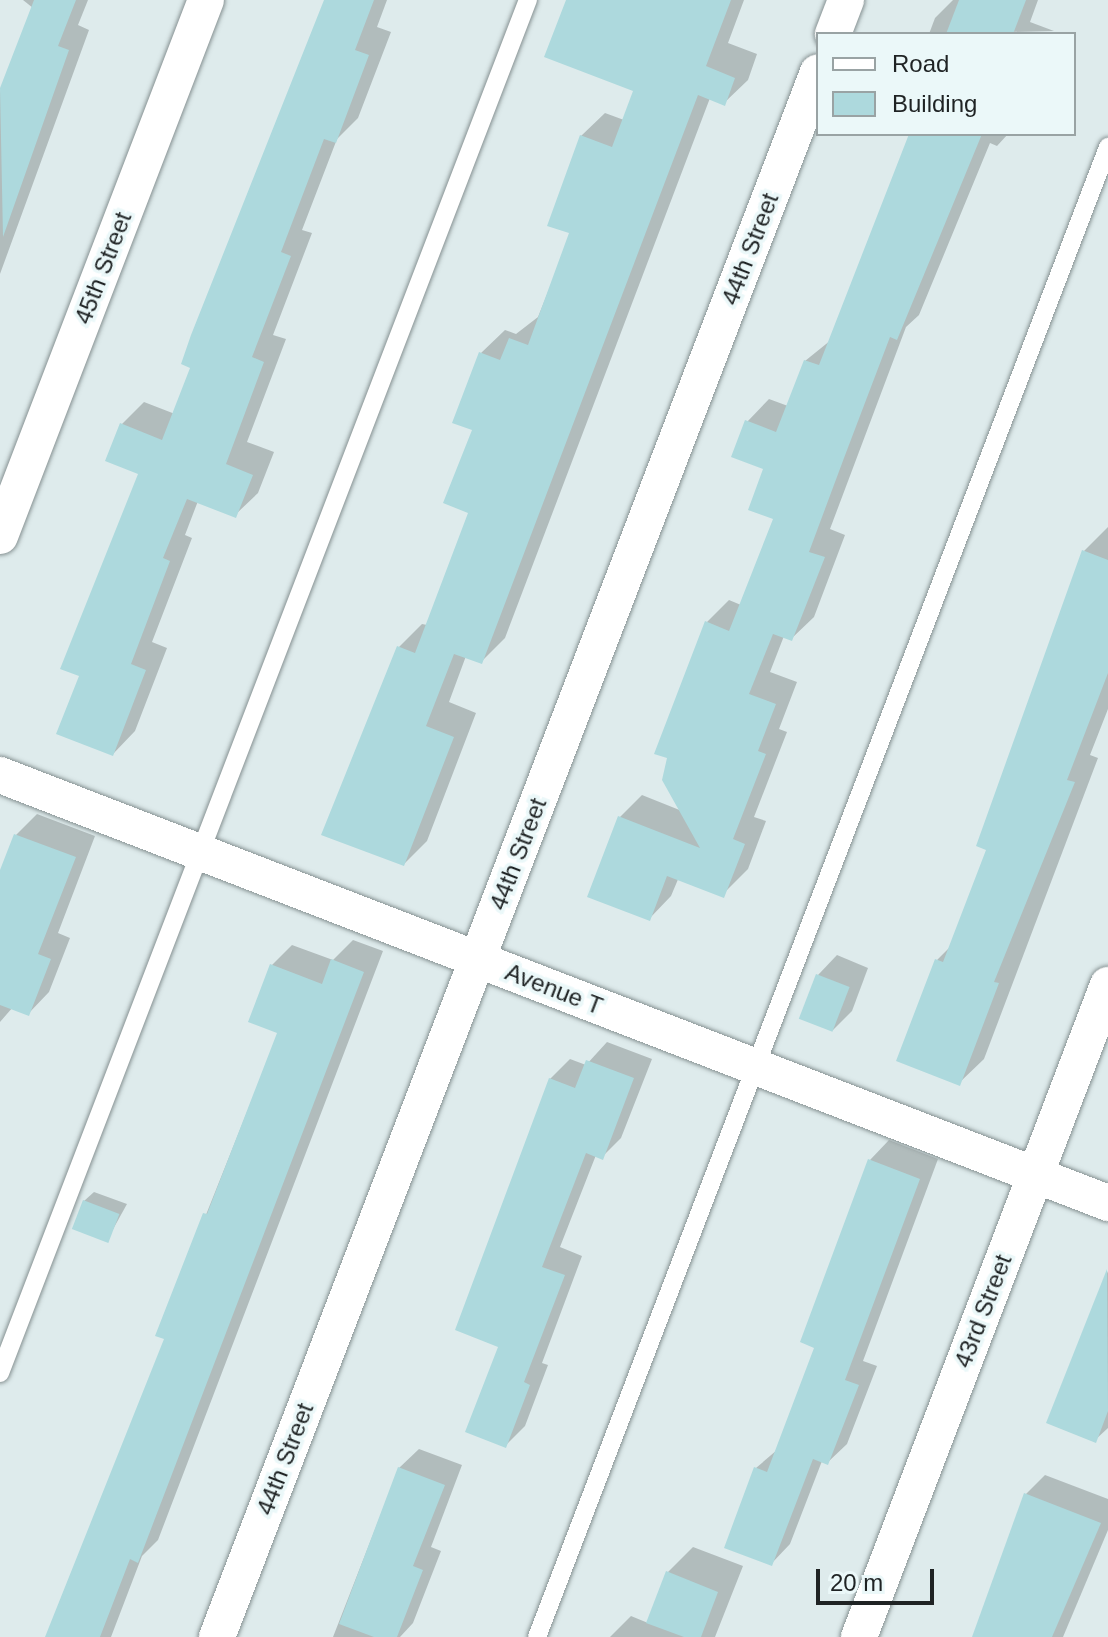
<!DOCTYPE html>
<html>
<head>
<meta charset="utf-8">
<style>
	body { margin:0 }
	#map { position:relative; width:1108px; height:1637px; overflow:hidden; background:#deebec; font-family:Helvetica,sans-serif }
	div>[style] { position:absolute }
	[style*='--x'] { left:calc(var(--x)*1px); top:calc(var(--y)*1px); width:calc(var(--w)*1px); rotate:calc(var(--a)*1deg) }
	.shadow>* { inset:0; background:#0003 }
	.building>* { inset:0; background:#add9dd; transform-origin:0 0 }
	.roads { filter:drop-shadow(0 0 2px #869192) drop-shadow(0 0 2px #869192) }
	.lane>* { height:18px; margin:-9px; padding:0 9px; transform-origin:9px; border-radius:9px; background:#fff }
	.street>* { height:36px; margin:-18px; padding:0 18px; transform-origin:18px; border-radius:18px; background:#fff }
	span { translate:-50% -50%; white-space:nowrap; text-align:center; line-height:1.15; -webkit-text-stroke:7px #ebf8f9; paint-order:stroke }
	.street-label { font-size:24px; color:#1f2324 }
	.legend { position:absolute; left:816px; top:32px; width:260px; height:104px; box-sizing:border-box; background:#ebf8f9; border:2px solid #99a3a4; margin:0; padding:10px 14px; list-style:none; font-size:24px; color:#1f2324 }
	.legend li { display:flex; align-items:center; gap:16px; height:40px }
	.legend b { width:40px; border:2px solid #99a3a4 }
	.scale { position:absolute; left:816px; top:1569px; width:118px; height:36px; box-sizing:border-box; border:4px solid #1f2324; border-top:0; padding-left:10px; font-size:24px; line-height:28px; white-space:nowrap; color:#1f2324; -webkit-text-stroke:6px #ebf8f9; paint-order:stroke }
</style>
</head>
<body>
<div id="map">
	<div class="shadow">
		<i style="clip-path:polygon(23px 0,88px 0,78px 25px,89px 30px,0 274px,0 93px,33px 8px)"></i>
		<i style="clip-path:polygon(325px 0,387px 0,377px 27px,391px 32px,358px 118px,337px 139px,302px 230px,312px 233px,273px 335px,286px 339px,247px 442px,274px 452px,258px 493px,235px 515px,198px 501px,185px 535px,192px 538px,152px 642px,167px 648px,135px 731px,113px 754px,81px 675px,140px 473px,122px 424px,144px 402px,175px 414px,193px 367px,183px 363px)"></i>
		<i style="clip-path:polygon(577px 0,744px 0,728px 43px,757px 54px,748px 80px,724px 103px,710px 98px,505px 638px,481px 662px,466px 656px,449px 702px,476px 713px,427px 841px,404px 864px,399px 647px,422px 624px,427px 625px,471px 512px,481px 353px,505px 330px,516px 334px,538px 317px,572px 232px,581px 136px,605px 113px,624px 120px,636px 90px)"></i>
		<i style="clip-path:polygon(953px 0,1038px 0,1030px 22px,1054px 31px,929px 34px,935px 18px)"></i>
		<i style="clip-path:polygon(910px 134px,1008px 134px,997px 146px,990px 143px,919px 315px,906px 327px,830px 529px,845px 535px,814px 617px,791px 639px,784px 636px,770px 672px,797px 682px,779px 729px,787px 732px,754px 817px,766px 821px,748px 869px,725px 892px,679px 877px,671px 896px,649px 919px,619px 818px,642px 795px,682px 811px,706px 623px,729px 600px,741px 605px,776px 518px,766px 468px,747px 422px,769px 399px,788px 406px,805px 361px,831px 340px)"></i>
		<i style="clip-path:polygon(1108px 527px,1108px 709px,1090px 755px,1098px 758px,984px 1059px,959px 1083px,937px 960px,952px 945px,989px 849px,1084px 551px)"></i>
		<i style="clip-path:polygon(37px 814px,95px 836px,58px 933px,70px 938px,49px 992px,28px 1014px,13px 1007px,0 1022px,0 876px,16px 835px)"></i>
		<i style="clip-path:polygon(353px 940px,383px 951px,158px 1540px,142px 1556px,111px 1637px,49px 1637px,167px 1338px,158px 1335px,279px 1032px,272px 965px,292px 945px,333px 960px)"></i>
		<i style="clip-path:polygon(837px 955px,868px 968px,852px 1011px,833px 1030px,818px 975px)"></i>
		<i style="clip-path:polygon(607px 1042px,652px 1059px,621px 1138px,602px 1157px,596px 1155px,560px 1247px,582px 1256px,542px 1363px,548px 1365px,525px 1426px,505px 1446px,500px 1345px,550px 1079px,570px 1059px,586px 1065px)"></i>
		<i style="clip-path:polygon(889px 1140px,938px 1159px,863px 1361px,877px 1366px,847px 1444px,827px 1463px,822px 1461px,790px 1544px,771px 1564px,756px 1468px,777px 1450px,817px 1346px,870px 1160px)"></i>
		<i style="clip-path:polygon(94px 1192px,127px 1204px,107px 1240px,84px 1201px)"></i>
		<i style="clip-path:polygon(1108px 1271px,1108px 1428px,1095px 1440px,1049px 1422px)"></i>
		<i style="clip-path:polygon(419px 1449px,462px 1465px,431px 1547px,441px 1551px,413px 1623px,400px 1637px,333px 1637px,399px 1468px)"></i>
		<i style="clip-path:polygon(1045px 1475px,1108px 1499px,1108px 1530px,1063px 1637px,973px 1637px,1026px 1494px)"></i>
		<i style="clip-path:polygon(693px 1547px,743px 1566px,715px 1637px,610px 1637px,631px 1616px,648px 1623px,667px 1573px)"></i>
	</div>
	<div class="building">
		<i style="clip-path:polygon(34px 0,76px 0,58px 46px,69px 50px,3px 237px,0 88px)"></i>
		<i style="clip-path:polygon(324px 0,374px 0,355px 50px,369px 55px,336px 143px,324px 139px,281px 252px,291px 256px,252px 357px,264px 362px,226px 464px,253px 475px,236px 518px,187px 499px,163px 558px,170px 561px,131px 664px,146px 670px,113px 756px,56px 734px,79px 676px,60px 669px,138px 474px,105px 461px,120px 423px,162px 440px,190px 368px,181px 364px,191px 335px)"></i>
		<i style="clip-path:polygon(566px 0,731px 0,706px 66px,735px 78px,725px 106px,698px 95px,482px 664px,454px 654px,426px 726px,454px 737px,404px 866px,321px 835px,397px 646px,415px 653px,468px 513px,443px 503px,472px 430px,452px 423px,479px 352px,500px 360px,509px 338px,528px 345px,569px 233px,547px 226px,580px 135px,612px 147px,633px 91px,544px 57px)"></i>
		<i style="clip-path:polygon(959px 0,1026px 0,1013px 34px,946px 34px)"></i>
		<i style="clip-path:polygon(909px 134px,982px 134px,897px 340px,890px 337px,844px 458px,809px 552px,825px 557px,792px 641px,773px 634px,749px 694px,776px 704px,758px 751px,766px 754px,733px 839px,745px 844px,724px 898px,667px 876px,650px 921px,587px 897px,618px 816px,700px 848px,662px 780px,667px 758px,654px 754px,705px 621px,729px 631px,773px 519px,748px 510px,763px 469px,731px 457px,745px 420px,776px 432px,804px 360px,819px 365px)"></i>
		<i style="clip-path:polygon(1082px 550px,1108px 560px,1108px 673px,1067px 780px,1075px 782px,994px 982px,999px 983px,960px 1086px,896px 1061px,935px 959px,943px 962px,986px 850px,976px 846px)"></i>
		<i style="clip-path:polygon(14px 834px,76px 857px,38px 954px,51px 959px,29px 1016px,0 1005px,0 870px)"></i>
		<i style="clip-path:polygon(331px 959px,364px 972px,138px 1563px,130px 1559px,100px 1637px,45px 1637px,164px 1339px,155px 1336px,203px 1213px,207px 1214px,277px 1033px,248px 1022px,270px 964px,322px 984px)"></i>
		<i style="left:816px;top:974px;width:36px;height:48px;rotate:21deg"></i>
		<i style="clip-path:polygon(586px 1060px,634px 1078px,603px 1160px,586px 1153px,542px 1267px,565px 1275px,524px 1382px,530px 1385px,506px 1448px,465px 1432px,498px 1347px,455px 1330px,549px 1078px,575px 1088px)"></i>
		<i style="clip-path:polygon(868px 1159px,920px 1179px,845px 1380px,859px 1385px,828px 1465px,813px 1459px,772px 1566px,724px 1548px,754px 1467px,767px 1472px,814px 1348px,800px 1342px)"></i>
		<i style="left:83px;top:1200px;width:39px;height:31px;rotate:21deg"></i>
		<i style="clip-path:polygon(1107px 1269px,1108px 1411px,1096px 1443px,1046px 1423px)"></i>
		<i style="clip-path:polygon(398px 1467px,445px 1485px,413px 1566px,423px 1570px,397px 1637px,374px 1637px,339px 1624px)"></i>
		<i style="clip-path:polygon(1024px 1493px,1101px 1523px,1052px 1637px,972px 1637px)"></i>
		<i style="clip-path:polygon(666px 1571px,718px 1592px,701px 1637px,684px 1637px,646px 1623px)"></i>
	</div>
	<div class="roads">
		<div class="lane">
			<i style="--x:0;--y:1373;--w:1471;--a:-68.97"></i>
			<i style="--x:537;--y:1637;--w:1596;--a:-69.03"></i>
		</div>
		<div class="street">
			<i style="--x:833;--y:34;--w:36;--a:-69"></i>
			<i style="--x:0;--y:536;--w:574;--a:-68.98"></i>
			<i style="--x:0;--y:775;--w:1188;--a:21.12"></i>
			<i style="--x:217;--y:1637;--w:1676;--a:-68.99"></i>
			<i style="--x:859;--y:1637;--w:698;--a:-69.1"></i>
		</div>
	</div>
	<div class="street-label">
		<span style="left:750px;top:249px;rotate:-69deg">44th Street</span>
		<span style="left:103px;top:268px;rotate:-69deg">45th Street</span>
		<span style="left:518px;top:854px;rotate:-69deg">44th Street</span>
		<span style="left:554px;top:989px;rotate:21deg">Avenue T</span>
		<span style="left:983px;top:1311px;rotate:-69deg">43rd Street</span>
		<span style="left:285px;top:1459px;rotate:-69deg">44th Street</span>
	</div>
	<ul class="legend">
	<li><b style="height:10px;background:#fff"></b>Road</li>
	<li><b style="height:22px;background:#add9dd"></b>Building</li>
	</ul>
	<div class="scale">20 m</div>
</div>
</body>
</html>
